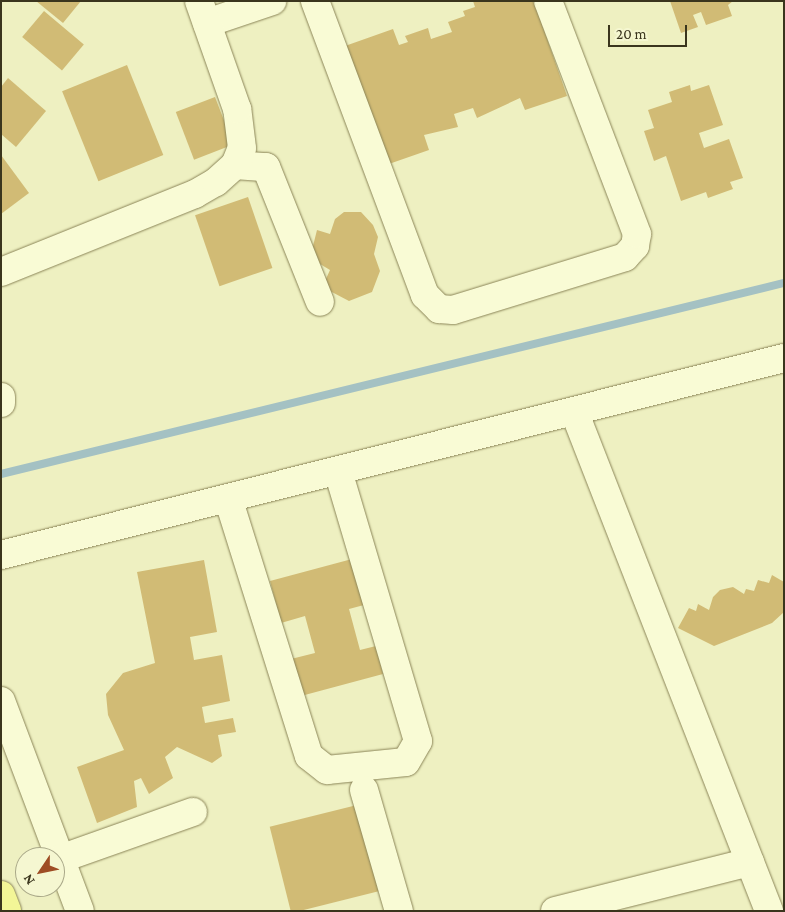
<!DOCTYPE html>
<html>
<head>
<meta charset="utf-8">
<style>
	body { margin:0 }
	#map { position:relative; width:785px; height:912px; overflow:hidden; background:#eef0c1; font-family:"Crimson Pro",serif }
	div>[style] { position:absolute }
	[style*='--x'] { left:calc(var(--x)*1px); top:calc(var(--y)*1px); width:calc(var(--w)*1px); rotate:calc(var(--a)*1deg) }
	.stream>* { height:8px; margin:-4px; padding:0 4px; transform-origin:4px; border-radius:4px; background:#a4c1c3 }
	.building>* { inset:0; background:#d1bb75; transform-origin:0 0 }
	.roads { filter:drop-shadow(0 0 1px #8b8558) drop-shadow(0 0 1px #8b8558) }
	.minor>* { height:28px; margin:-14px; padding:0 14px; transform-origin:14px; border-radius:14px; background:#f9fbd5 }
	.major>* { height:28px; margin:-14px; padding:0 14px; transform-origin:14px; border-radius:14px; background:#f3f697 }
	span { translate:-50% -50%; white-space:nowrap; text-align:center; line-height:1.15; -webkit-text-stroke:4.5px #f5f7d1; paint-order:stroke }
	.frame { position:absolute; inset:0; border:2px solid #3a351d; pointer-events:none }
	.north { position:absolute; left:15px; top:847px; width:50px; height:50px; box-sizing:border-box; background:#f5f7d1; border:1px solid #aaa989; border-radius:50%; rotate:236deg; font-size:14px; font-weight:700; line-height:20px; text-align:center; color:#3a351d }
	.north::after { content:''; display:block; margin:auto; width:18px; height:22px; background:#9e4d24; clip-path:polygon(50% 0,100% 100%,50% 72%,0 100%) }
	.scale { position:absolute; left:608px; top:25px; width:79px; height:22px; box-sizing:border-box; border:2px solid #3a351d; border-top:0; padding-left:6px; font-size:15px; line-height:18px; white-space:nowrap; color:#3a351d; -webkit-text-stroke:4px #f5f7d1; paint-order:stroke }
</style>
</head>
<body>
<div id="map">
	<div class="stream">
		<i style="--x:1;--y:474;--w:806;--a:-13.71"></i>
	</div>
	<div class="building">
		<i style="clip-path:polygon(36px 1px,81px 1px,63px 23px)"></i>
		<i style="clip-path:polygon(473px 1px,534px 1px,567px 96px,525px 110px,520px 98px,477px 118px,473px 108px,454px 114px,458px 127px,424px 135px,429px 150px,386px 165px,345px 46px,393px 29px,399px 45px,408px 42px,405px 36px,428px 28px,431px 39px,452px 32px,448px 22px,465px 16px,463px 11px,475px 7px)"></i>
		<i style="clip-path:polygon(670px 1px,733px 1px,728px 5px,732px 16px,706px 25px,701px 12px,693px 15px,698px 27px,681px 33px)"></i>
		<i style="left:44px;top:11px;width:52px;height:34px;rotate:40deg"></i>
		<i style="left:127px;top:65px;width:97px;height:70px;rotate:68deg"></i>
		<i style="clip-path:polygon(8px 78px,46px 111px,16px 147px,1px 134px,1px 87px)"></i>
		<i style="clip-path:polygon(690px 85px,691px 91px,709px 85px,723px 125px,699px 133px,704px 148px,729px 139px,743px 178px,730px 182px,733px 189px,708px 198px,706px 192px,681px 201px,666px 156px,654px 161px,644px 131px,654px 128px,648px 110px,672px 102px,669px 92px)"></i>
		<i style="left:215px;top:97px;width:51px;height:42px;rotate:69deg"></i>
		<i style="clip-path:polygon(1px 155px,29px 193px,1px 214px)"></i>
		<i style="left:248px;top:197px;width:75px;height:56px;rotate:71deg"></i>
		<i style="clip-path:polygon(344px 212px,361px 212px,373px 225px,378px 237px,374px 254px,380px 271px,372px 292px,349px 301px,328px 290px,325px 281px,330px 270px,310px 258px,317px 230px,330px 234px,335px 219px)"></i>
		<i style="clip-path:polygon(352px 559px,364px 605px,349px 609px,360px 650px,376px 646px,383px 674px,301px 696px,291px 659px,315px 653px,305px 616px,281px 623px,270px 581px)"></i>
		<i style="clip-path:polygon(204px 560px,217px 632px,190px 637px,194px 660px,222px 655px,230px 701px,202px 707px,205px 723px,233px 718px,236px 732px,218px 735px,222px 756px,212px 763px,177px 747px,165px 757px,173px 778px,149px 794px,141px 778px,134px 781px,137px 807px,97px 823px,77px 767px,124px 750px,108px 715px,106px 694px,123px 673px,155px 663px,137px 572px)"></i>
		<i style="clip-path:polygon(772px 575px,784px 582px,784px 612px,772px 623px,714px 646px,678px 628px,689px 608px,696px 611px,698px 604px,709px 610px,713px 597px,720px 590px,733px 587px,744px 594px,746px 589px,754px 591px,758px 580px,769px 583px)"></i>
		<i style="left:357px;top:805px;width:89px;height:90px;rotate:76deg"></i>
	</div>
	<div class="roads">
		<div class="minor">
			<i style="--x:315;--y:1;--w:314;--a:69.5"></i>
			<i style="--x:425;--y:295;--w:20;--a:45"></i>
			<i style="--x:439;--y:309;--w:14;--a:4"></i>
			<i style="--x:453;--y:310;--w:180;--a:-17.1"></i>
			<i style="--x:625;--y:257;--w:15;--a:-48"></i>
			<i style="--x:635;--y:246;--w:12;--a:-81"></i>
			<i style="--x:637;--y:234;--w:249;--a:-110.9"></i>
			<i style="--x:207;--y:23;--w:69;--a:-18.7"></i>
			<i style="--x:235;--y:165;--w:31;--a:4"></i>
			<i style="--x:266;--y:167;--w:145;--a:68.2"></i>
			<i style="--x:1;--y:272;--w:209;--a:-21.9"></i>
			<i style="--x:195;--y:194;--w:24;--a:-30"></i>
			<i style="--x:216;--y:182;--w:25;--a:-42"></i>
			<i style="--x:235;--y:165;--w:18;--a:-68"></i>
			<i style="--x:242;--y:148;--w:39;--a:-97"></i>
			<i style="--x:237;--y:109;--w:114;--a:-109.4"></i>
			<i style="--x:1;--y:397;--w:6;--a:90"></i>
			<i style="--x:574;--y:411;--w:537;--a:68.69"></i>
			<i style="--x:228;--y:498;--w:270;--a:72.6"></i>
			<i style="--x:309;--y:756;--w:23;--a:38"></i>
			<i style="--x:327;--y:770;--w:79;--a:-5.8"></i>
			<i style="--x:406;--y:762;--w:24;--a:-60"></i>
			<i style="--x:418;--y:741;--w:282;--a:-106.5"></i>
			<i style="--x:1;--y:555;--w:807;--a:-14.12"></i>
			<i style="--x:1;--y:701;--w:224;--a:69.4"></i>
			<i style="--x:364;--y:790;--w:126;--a:73.9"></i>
			<i style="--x:60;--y:859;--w:141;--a:-19.5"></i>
			<i style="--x:555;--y:911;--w:201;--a:-14.1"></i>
		</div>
		<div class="major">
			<i style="--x:1;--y:895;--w:17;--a:69"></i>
		</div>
	</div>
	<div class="frame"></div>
	<div class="north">N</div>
	<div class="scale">20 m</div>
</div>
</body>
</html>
